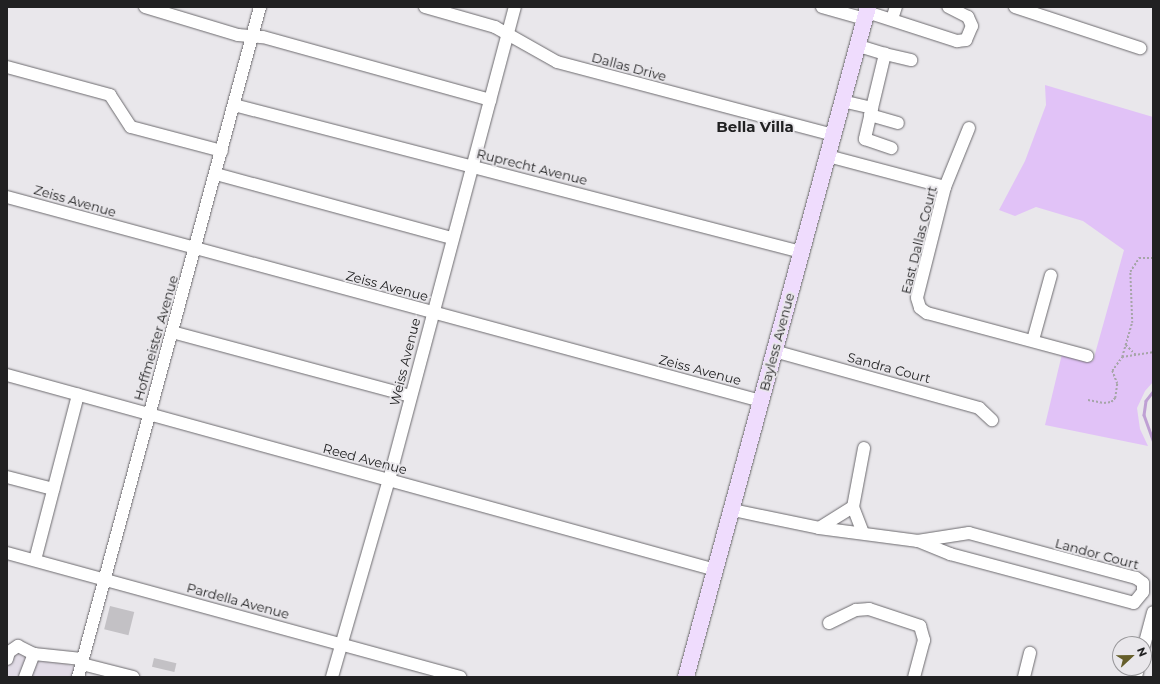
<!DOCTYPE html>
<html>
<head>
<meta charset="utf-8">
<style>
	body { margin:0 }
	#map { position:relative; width:1160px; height:684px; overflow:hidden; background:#e9e7eb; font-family:Montserrat,sans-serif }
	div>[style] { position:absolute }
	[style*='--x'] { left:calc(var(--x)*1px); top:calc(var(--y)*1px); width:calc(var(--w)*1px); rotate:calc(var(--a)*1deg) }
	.built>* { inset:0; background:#e1dbe6 }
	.green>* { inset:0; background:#e1c2f7 }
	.stream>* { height:2.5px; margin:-1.25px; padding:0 1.25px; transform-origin:1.25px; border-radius:1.25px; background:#bfa0d4 }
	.building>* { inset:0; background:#c3c1c5; transform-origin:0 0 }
	.path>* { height:1.5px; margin-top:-0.75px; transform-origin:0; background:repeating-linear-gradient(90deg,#a6a5a8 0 2px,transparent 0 4px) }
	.roads { filter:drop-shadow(0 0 1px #6c6a6e) drop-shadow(0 0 1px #6c6a6e) }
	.minor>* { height:12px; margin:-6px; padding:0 6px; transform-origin:6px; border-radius:6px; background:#fff }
	.major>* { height:16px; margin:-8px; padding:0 8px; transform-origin:8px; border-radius:8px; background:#efdcfd }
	span { translate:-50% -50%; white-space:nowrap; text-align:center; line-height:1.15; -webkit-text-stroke:3.5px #e9e7eb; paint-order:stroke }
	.street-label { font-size:13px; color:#212122 }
	.quarter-label { font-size:15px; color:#212122; font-weight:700 }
	.frame { position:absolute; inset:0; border:8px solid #212122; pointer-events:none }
	.north { position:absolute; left:1112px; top:636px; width:40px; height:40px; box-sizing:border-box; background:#e9e7eb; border:1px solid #99989b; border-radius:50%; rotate:68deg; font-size:11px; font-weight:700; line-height:16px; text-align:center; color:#212122 }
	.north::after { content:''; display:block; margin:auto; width:14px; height:18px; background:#655e2a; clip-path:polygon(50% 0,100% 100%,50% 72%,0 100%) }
</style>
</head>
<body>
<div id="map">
	<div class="built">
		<i style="clip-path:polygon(7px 647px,76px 667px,74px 677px,7px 677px)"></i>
	</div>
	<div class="green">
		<i style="clip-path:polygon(1045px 85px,1153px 117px,1153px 382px,1145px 391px,1137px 408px,1140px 429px,1148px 446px,1045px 425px,1062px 354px,1093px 361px,1124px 250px,1083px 221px,1036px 207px,1015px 216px,999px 210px,1025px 161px,1046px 105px)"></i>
	</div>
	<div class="stream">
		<i style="--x:1153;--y:392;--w:11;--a:128"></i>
		<i style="--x:1146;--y:401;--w:14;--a:98"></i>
		<i style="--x:1144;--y:415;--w:27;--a:70"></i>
	</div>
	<div class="building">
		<i style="left:110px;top:606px;width:25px;height:24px;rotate:14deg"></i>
		<i style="left:154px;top:658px;width:23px;height:9px;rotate:13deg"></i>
	</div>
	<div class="path">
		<i style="--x:1126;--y:345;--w:16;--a:45"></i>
		<i style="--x:1122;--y:357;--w:31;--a:-9"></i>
		<i style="--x:1088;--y:400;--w:16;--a:11"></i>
		<i style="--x:1104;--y:403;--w:7;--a:-8"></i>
		<i style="--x:1111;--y:402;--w:6;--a:-45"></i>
		<i style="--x:1115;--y:398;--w:14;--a:-82"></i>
		<i style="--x:1117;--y:384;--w:14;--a:-111"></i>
		<i style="--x:1112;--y:371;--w:17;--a:-54"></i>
		<i style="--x:1122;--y:357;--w:35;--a:-74"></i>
		<i style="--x:1132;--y:323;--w:51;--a:-92.2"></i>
		<i style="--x:1130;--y:272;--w:17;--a:-57"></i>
		<i style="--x:1139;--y:258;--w:14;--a:0"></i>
	</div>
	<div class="roads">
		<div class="minor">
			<i style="--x:145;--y:7;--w:97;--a:16.8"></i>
			<i style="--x:238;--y:35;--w:25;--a:5"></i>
			<i style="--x:263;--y:37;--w:236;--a:15.5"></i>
			<i style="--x:425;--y:7;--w:73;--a:15.9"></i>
			<i style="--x:495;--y:27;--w:71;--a:29.4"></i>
			<i style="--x:557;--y:62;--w:285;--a:14.8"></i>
			<i style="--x:822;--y:7;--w:45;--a:15.6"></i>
			<i style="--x:1015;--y:7;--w:132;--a:18.2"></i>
			<i style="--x:867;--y:12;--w:95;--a:17.9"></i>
			<i style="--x:957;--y:41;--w:9;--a:-6"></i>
			<i style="--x:966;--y:40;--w:15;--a:-67"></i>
			<i style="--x:972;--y:26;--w:10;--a:-114"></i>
			<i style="--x:968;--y:17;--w:22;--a:-153"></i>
			<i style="--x:892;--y:19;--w:13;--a:-72"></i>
			<i style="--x:885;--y:54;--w:27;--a:13"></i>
			<i style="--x:7;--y:67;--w:107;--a:15.2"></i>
			<i style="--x:110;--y:95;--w:38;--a:57"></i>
			<i style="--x:131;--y:127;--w:94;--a:14.8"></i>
			<i style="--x:842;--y:101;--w:31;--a:13"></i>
			<i style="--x:872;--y:108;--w:56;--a:-76.5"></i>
			<i style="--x:885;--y:54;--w:28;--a:-163"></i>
			<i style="--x:234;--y:105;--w:586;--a:14.53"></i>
			<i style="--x:872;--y:108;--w:32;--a:103"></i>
			<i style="--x:865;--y:139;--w:28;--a:19"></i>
			<i style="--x:870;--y:115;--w:29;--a:16"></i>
			<i style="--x:969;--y:128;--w:64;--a:112.1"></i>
			<i style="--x:945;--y:187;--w:114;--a:104.2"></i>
			<i style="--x:917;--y:298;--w:10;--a:73"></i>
			<i style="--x:920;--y:308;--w:9;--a:36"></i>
			<i style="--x:927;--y:313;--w:166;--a:15"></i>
			<i style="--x:828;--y:156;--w:121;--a:14.8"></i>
			<i style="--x:216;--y:174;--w:245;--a:15.2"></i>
			<i style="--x:7;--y:197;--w:781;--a:15.14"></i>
			<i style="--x:172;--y:332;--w:247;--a:15"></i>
			<i style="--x:1033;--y:340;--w:67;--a:-74.5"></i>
			<i style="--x:774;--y:351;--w:213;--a:15.5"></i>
			<i style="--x:979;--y:408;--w:18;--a:43"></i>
			<i style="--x:7;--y:375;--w:735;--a:15.38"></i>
			<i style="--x:7;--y:477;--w:48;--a:14.6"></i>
			<i style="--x:733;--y:510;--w:88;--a:11.8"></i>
			<i style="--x:819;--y:528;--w:100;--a:7.5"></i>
			<i style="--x:918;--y:541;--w:35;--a:22"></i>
			<i style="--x:950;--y:554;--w:190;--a:14.9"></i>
			<i style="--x:1134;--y:603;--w:14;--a:-51"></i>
			<i style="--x:1143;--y:592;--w:9;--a:-90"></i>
			<i style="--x:1143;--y:583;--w:9;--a:-144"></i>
			<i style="--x:1136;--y:578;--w:173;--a:-164.9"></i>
			<i style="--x:969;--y:533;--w:52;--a:171.1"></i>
			<i style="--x:819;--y:528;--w:40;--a:-32"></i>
			<i style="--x:863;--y:533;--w:28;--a:-111"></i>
			<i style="--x:853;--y:507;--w:60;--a:-79.4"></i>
			<i style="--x:7;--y:553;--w:470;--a:15.3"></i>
			<i style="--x:35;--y:560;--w:171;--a:-75.4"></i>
			<i style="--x:829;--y:623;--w:30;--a:-26"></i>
			<i style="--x:856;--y:610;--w:13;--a:-4"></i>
			<i style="--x:869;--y:609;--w:54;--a:18.4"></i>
			<i style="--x:920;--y:626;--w:15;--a:74"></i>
			<i style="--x:924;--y:640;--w:38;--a:105"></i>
			<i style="--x:1144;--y:646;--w:35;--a:-75"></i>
			<i style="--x:7;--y:659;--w:7;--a:-74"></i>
			<i style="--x:9;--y:652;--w:11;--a:-34"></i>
			<i style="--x:18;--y:646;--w:18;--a:27"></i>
			<i style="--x:82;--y:664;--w:53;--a:14.3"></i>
			<i style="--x:25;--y:677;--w:25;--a:-69"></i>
			<i style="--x:34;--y:654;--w:48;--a:5.9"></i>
			<i style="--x:78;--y:677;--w:694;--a:-74.8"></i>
			<i style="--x:332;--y:677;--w:205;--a:-73.9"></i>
			<i style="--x:389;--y:480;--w:489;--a:-75.1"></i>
			<i style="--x:1024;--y:677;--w:25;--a:-76"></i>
			<i style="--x:1136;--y:677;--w:9;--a:-77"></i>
		</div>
		<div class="major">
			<i style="--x:686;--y:677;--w:694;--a:-74.8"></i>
		</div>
	</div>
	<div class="street-label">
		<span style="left:629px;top:67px;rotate:15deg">Dallas Drive</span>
		<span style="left:532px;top:167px;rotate:14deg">Ruprecht Avenue</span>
		<span style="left:75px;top:201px;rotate:16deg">Zeiss Avenue</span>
		<span style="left:919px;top:240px;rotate:-76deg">East Dallas Court</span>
		<span style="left:387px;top:286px;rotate:15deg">Zeiss Avenue</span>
		<span style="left:156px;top:338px;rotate:-74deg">Hoffmeister Avenue</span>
		<span style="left:777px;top:342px;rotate:-75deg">Bayless Avenue</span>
		<span style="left:405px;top:362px;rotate:-76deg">Weiss Avenue</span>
		<span style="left:889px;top:368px;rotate:15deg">Sandra Court</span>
		<span style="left:700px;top:370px;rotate:15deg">Zeiss Avenue</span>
		<span style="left:365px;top:459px;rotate:15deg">Reed Avenue</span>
		<span style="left:1097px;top:554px;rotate:15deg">Landor Court</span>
		<span style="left:238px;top:601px;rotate:15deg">Pardella Avenue</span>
	</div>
	<div class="quarter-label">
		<span style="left:755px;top:127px">Bella Villa</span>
	</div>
	<div class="frame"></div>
	<div class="north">N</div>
</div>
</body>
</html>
